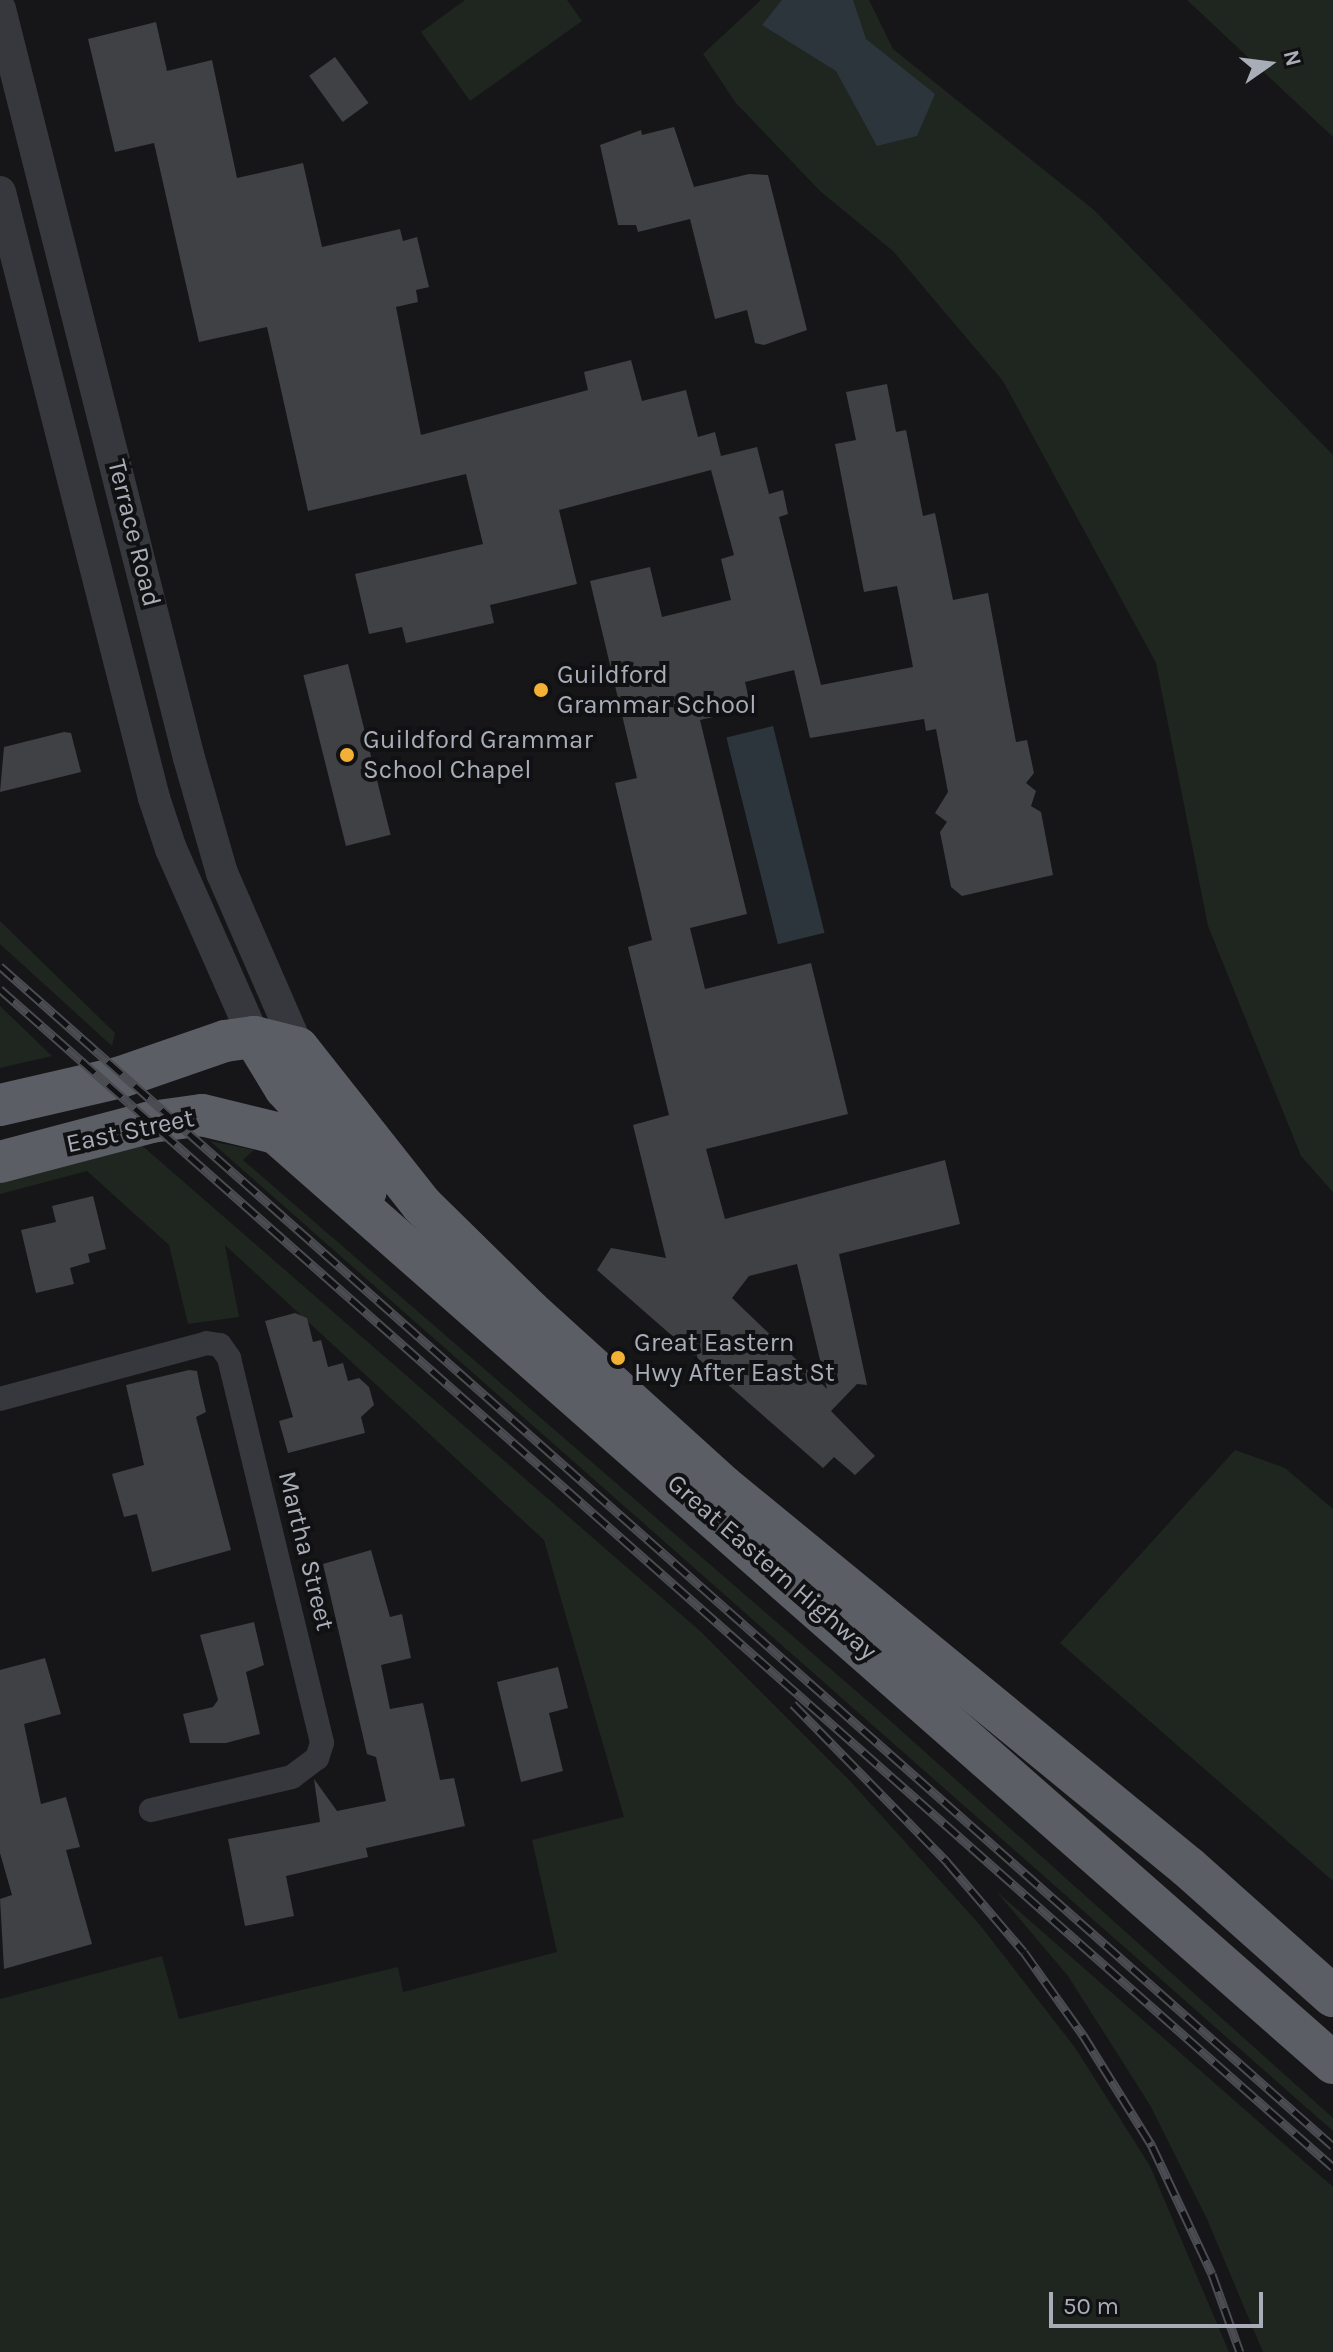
<!DOCTYPE html>
<html>
<head>
<meta charset="utf-8">
<style>
	body { margin:0 }
	#map { position:relative; width:1333px; height:2352px; overflow:hidden; background:#161618; font-family:Karla,sans-serif }
	div>[style] { position:absolute }
	[style*='--x'] { left:calc(var(--x)*1px); top:calc(var(--y)*1px); width:calc(var(--w)*1px); rotate:calc(var(--a)*1deg) }
	.green>* { inset:0; background:#1e261f }
	.water>* { inset:0; background:#2c353c; transform-origin:0 0 }
	.building>* { inset:0; background:#404145; transform-origin:0 0 }
	.minor>* { height:24px; margin:-12px; padding:0 12px; transform-origin:12px; border-radius:12px; background:#37383d }
	.tertiary>* { height:32px; margin:-16px; padding:0 16px; transform-origin:16px; border-radius:16px; background:#37383d }
	.trunk>* { height:42px; margin:-21px; padding:0 21px; transform-origin:21px; border-radius:21px; background:#5b5e65 }
	.rail>* { height:9px; margin-top:-4.5px; transform-origin:0; background:repeating-linear-gradient(90deg,#111113 0 18px,#4a4c52 0 36px); box-sizing:border-box; border-block:2px solid #4a4c52 }
	.dots>* { width:22px; height:22px; translate:-50% -50%; box-sizing:border-box; border:4px solid #111113; border-radius:50% }
	span { translate:-50% -50%; white-space:nowrap; text-align:center; line-height:1.15; -webkit-text-stroke:8px #111113; paint-order:stroke }
	.street-label { font-size:26px; color:#a8adb8 }
	.poi-label { font-size:26px; color:#a8adb8 }
	.left { translate:0 -50%; text-align:left }
	.north { position:absolute; left:1229px; top:24px; width:80px; height:80px; -webkit-text-stroke:6px #111113; paint-order:stroke; rotate:76deg; font-size:22px; font-weight:700; line-height:32px; text-align:center; color:#a8adb8 }
	.north::after { content:''; display:block; margin:auto; width:28px; height:36px; background:#a8adb8; clip-path:polygon(50% 0,100% 100%,50% 72%,0 100%) }
	.scale { position:absolute; left:1049px; top:2292px; width:214px; height:36px; box-sizing:border-box; border:4px solid #a8adb8; border-top:0; padding-left:10px; font-size:24px; line-height:28px; white-space:nowrap; color:#a8adb8; -webkit-text-stroke:6px #111113; paint-order:stroke }
</style>
</head>
<body>
<div id="map">
	<div class="green">
		<i style="clip-path:polygon(465px 0,567px 0,582px 21px,470px 101px,421px 32px)"></i>
		<i style="clip-path:polygon(761px 0,869px 0,893px 49px,1094px 210px,1333px 455px,1333px 1192px,1301px 1156px,1208px 926px,1156px 663px,1003px 381px,893px 251px,820px 191px,735px 102px,703px 54px)"></i>
		<i style="clip-path:polygon(1187px 0,1333px 0,1333px 137px)"></i>
		<i style="clip-path:polygon(0 921px,115px 1033px,112px 1046px,0 944px)"></i>
		<i style="clip-path:polygon(0 1006px,52px 1056px,0 1068px)"></i>
		<i style="clip-path:polygon(210px 1141px,254px 1150px,243px 1160px,886px 1717px,1333px 2118px,1333px 2131px)"></i>
		<i style="clip-path:polygon(139px 1143px,700px 1631px,851px 1782px,980px 1925px,1076px 2049px,1150px 2166px,1229px 2352px,0 2352px,0 1999px,162px 1956px,179px 2019px,398px 1967px,403px 1992px,557px 1952px,532px 1840px,624px 1817px,544px 1540px,225px 1245px,239px 1317px,188px 1324px,169px 1245px,87px 1171px,0 1194px,0 1180px)"></i>
		<i style="clip-path:polygon(1235px 1450px,1285px 1468px,1333px 1509px,1333px 1881px,1060px 1643px)"></i>
		<i style="clip-path:polygon(996px 1891px,1333px 2187px,1333px 2352px,1263px 2352px,1207px 2219px,1150px 2105px,1068px 1976px)"></i>
	</div>
	<div class="water">
		<i style="clip-path:polygon(782px 0,853px 0,866px 39px,935px 94px,917px 136px,877px 146px,836px 71px,762px 25px)"></i>
		<i style="left:773px;top:726px;width:213px;height:48px;rotate:76deg"></i>
	</div>
	<div class="building">
		<i style="clip-path:polygon(evenodd,156px 22px,167px 71px,212px 60px,237px 178px,303px 163px,322px 247px,400px 229px,403px 241px,417px 237px,429px 287px,416px 290px,418px 302px,396px 307px,421px 435px,588px 390px,584px 372px,631px 360px,642px 401px,686px 390px,698px 437px,715px 432px,721px 456px,757px 447px,769px 494px,783px 490px,788px 514px,779px 517px,821px 685px,913px 667px,897px 586px,864px 592px,835px 444px,856px 440px,846px 392px,887px 384px,896px 432px,906px 430px,923px 516px,935px 513px,953px 600px,988px 593px,1016px 742px,1027px 740px,1034px 773px,1026px 783px,1036px 791px,1031px 806px,1041px 812px,1053px 875px,962px 896px,951px 887px,940px 832px,947px 822px,935px 813px,948px 792px,936px 729px,926px 731px,924px 719px,810px 738px,794px 670px,745px 682px,751px 708px,700px 720px,747px 914px,690px 928px,705px 989px,811px 963px,848px 1114px,706px 1149px,725px 1219px,945px 1160px,960px 1224px,839px 1254px,867px 1385px,857px 1384px,831px 1411px,875px 1456px,855px 1475px,834px 1457px,823px 1468px,597px 1270px,611px 1248px,666px 1258px,633px 1125px,669px 1115px,628px 947px,652px 940px,615px 783px,637px 778px,590px 581px,650px 567px,662px 617px,731px 600px,721px 559px,734px 555px,711px 470px,559px 510px,577px 584px,490px 605px,494px 623px,406px 643px,402px 627px,369px 634px,355px 574px,483px 544px,466px 474px,308px 511px,267px 327px,199px 342px,154px 143px,115px 152px,88px 39px,156px 22px,797px 1264px,827px 1389px,732px 1298px,749px 1276px,797px 1264px)"></i>
		<i style="left:335px;top:57px;width:57px;height:32px;rotate:54deg"></i>
		<i style="clip-path:polygon(674px 127px,694px 187px,749px 174px,768px 175px,807px 330px,764px 345px,755px 343px,747px 310px,715px 319px,690px 219px,638px 232px,636px 225px,618px 225px,600px 145px,641px 130px,642px 135px)"></i>
		<i style="left:348px;top:664px;width:176px;height:46px;rotate:76deg"></i>
		<i style="clip-path:polygon(64px 732px,71px 733px,81px 772px,0 792px,4px 747px)"></i>
		<i style="clip-path:polygon(93px 1196px,106px 1249px,88px 1254px,90px 1262px,70px 1268px,74px 1284px,36px 1293px,21px 1230px,56px 1222px,52px 1206px)"></i>
		<i style="clip-path:polygon(295px 1313px,307px 1318px,313px 1342px,321px 1340px,328px 1367px,343px 1363px,348px 1381px,359px 1378px,369px 1387px,374px 1405px,361px 1417px,365px 1433px,288px 1453px,279px 1421px,293px 1417px,265px 1321px)"></i>
		<i style="clip-path:polygon(189px 1370px,197px 1371px,199px 1382px,206px 1412px,196px 1417px,231px 1550px,152px 1572px,137px 1514px,124px 1517px,112px 1474px,144px 1465px,126px 1385px)"></i>
		<i style="clip-path:polygon(371px 1550px,390px 1617px,402px 1614px,411px 1658px,381px 1665px,390px 1709px,423px 1703px,440px 1780px,454px 1778px,465px 1826px,366px 1848px,368px 1857px,286px 1876px,294px 1916px,245px 1926px,228px 1839px,320px 1822px,314px 1779px,337px 1811px,386px 1801px,376px 1757px,367px 1754px,323px 1564px)"></i>
		<i style="clip-path:polygon(254px 1622px,264px 1665px,246px 1672px,260px 1734px,226px 1743px,190px 1743px,183px 1714px,213px 1707px,218px 1700px,200px 1635px)"></i>
		<i style="clip-path:polygon(45px 1658px,61px 1714px,24px 1724px,41px 1804px,66px 1797px,80px 1847px,66px 1850px,92px 1944px,4px 1969px,0 1899px,12px 1895px,0 1853px,0 1670px)"></i>
		<i style="clip-path:polygon(558px 1667px,568px 1708px,549px 1713px,563px 1771px,521px 1782px,497px 1682px)"></i>
	</div>
	<div class="minor">
		<i style="--x:0;--y:1399;--w:214;--a:-15.1"></i>
		<i style="--x:207;--y:1343;--w:13;--a:9"></i>
		<i style="--x:220;--y:1345;--w:16;--a:55"></i>
		<i style="--x:229;--y:1358;--w:396;--a:76.4"></i>
		<i style="--x:322;--y:1743;--w:16;--a:108"></i>
		<i style="--x:317;--y:1758;--w:31;--a:143"></i>
		<i style="--x:292;--y:1777;--w:145;--a:166.8"></i>
	</div>
	<div class="tertiary">
		<i style="--x:0;--y:9;--w:772;--a:75.84"></i>
		<i style="--x:189;--y:758;--w:120;--a:74"></i>
		<i style="--x:222;--y:873;--w:191;--a:66.5"></i>
		<i style="--x:0;--y:192;--w:625;--a:75.74"></i>
		<i style="--x:154;--y:798;--w:54;--a:71.6"></i>
		<i style="--x:171;--y:849;--w:206;--a:66.2"></i>
	</div>
	<div class="trunk">
		<i style="--x:254;--y:1037;--w:60;--a:58.7"></i>
		<i style="--x:285;--y:1088;--w:110;--a:47.9"></i>
		<i style="--x:359;--y:1170;--w:22;--a:72"></i>
		<i style="--x:0;--y:1105;--w:124;--a:-13"></i>
		<i style="--x:121;--y:1077;--w:110;--a:-19.1"></i>
		<i style="--x:225;--y:1041;--w:29;--a:-8"></i>
		<i style="--x:254;--y:1037;--w:45;--a:14"></i>
		<i style="--x:298;--y:1048;--w:200;--a:51.7"></i>
		<i style="--x:422;--y:1205;--w:151;--a:44.5"></i>
		<i style="--x:530;--y:1311;--w:261;--a:42.2"></i>
		<i style="--x:723;--y:1486;--w:601;--a:39.33"></i>
		<i style="--x:1188;--y:1867;--w:194;--a:41.7"></i>
		<i style="--x:0;--y:1162;--w:156;--a:-14.8"></i>
		<i style="--x:151;--y:1122;--w:51;--a:-7.8"></i>
		<i style="--x:202;--y:1115;--w:76;--a:13.7"></i>
		<i style="--x:276;--y:1133;--w:1408;--a:41.34"></i>
	</div>
	<div class="rail">
		<i style="--x:0;--y:966;--w:1780;--a:41.52"></i>
		<i style="--x:0;--y:989;--w:1779;--a:41.47"></i>
		<i style="--x:793;--y:1704;--w:221;--a:45.7"></i>
		<i style="--x:947;--y:1862;--w:118;--a:49.5"></i>
		<i style="--x:1024;--y:1952;--w:102;--a:54.6"></i>
		<i style="--x:1083;--y:2035;--w:131;--a:58.1"></i>
		<i style="--x:1152;--y:2146;--w:141;--a:64.9"></i>
		<i style="--x:1212;--y:2274;--w:83;--a:70.3"></i>
	</div>
	<div class="dots">
		<i style="left:541px;top:690px;background:#f2b134"></i>
		<i style="left:347px;top:755px;background:#f2b134"></i>
		<i style="left:618px;top:1358px;background:#f2b134"></i>
	</div>
	<div class="street-label">
		<span style="left:134px;top:533px;rotate:76deg">Terrace Road</span>
		<span style="left:130px;top:1131px;rotate:-12deg">East Street</span>
		<span style="left:306px;top:1551px;rotate:76deg">Martha Street</span>
		<span style="left:772px;top:1567px;rotate:41deg">Great Eastern Highway</span>
	</div>
	<div class="poi-label">
		<span class="left" style="left:557px;top:690px">Guildford<br>Grammar School</span>
		<span class="left" style="left:363px;top:755px">Guildford Grammar<br>School Chapel</span>
		<span class="left" style="left:634px;top:1358px">Great Eastern<br>Hwy After East St</span>
	</div>
	<div class="north">N</div>
	<div class="scale">50 m</div>
</div>
</body>
</html>
